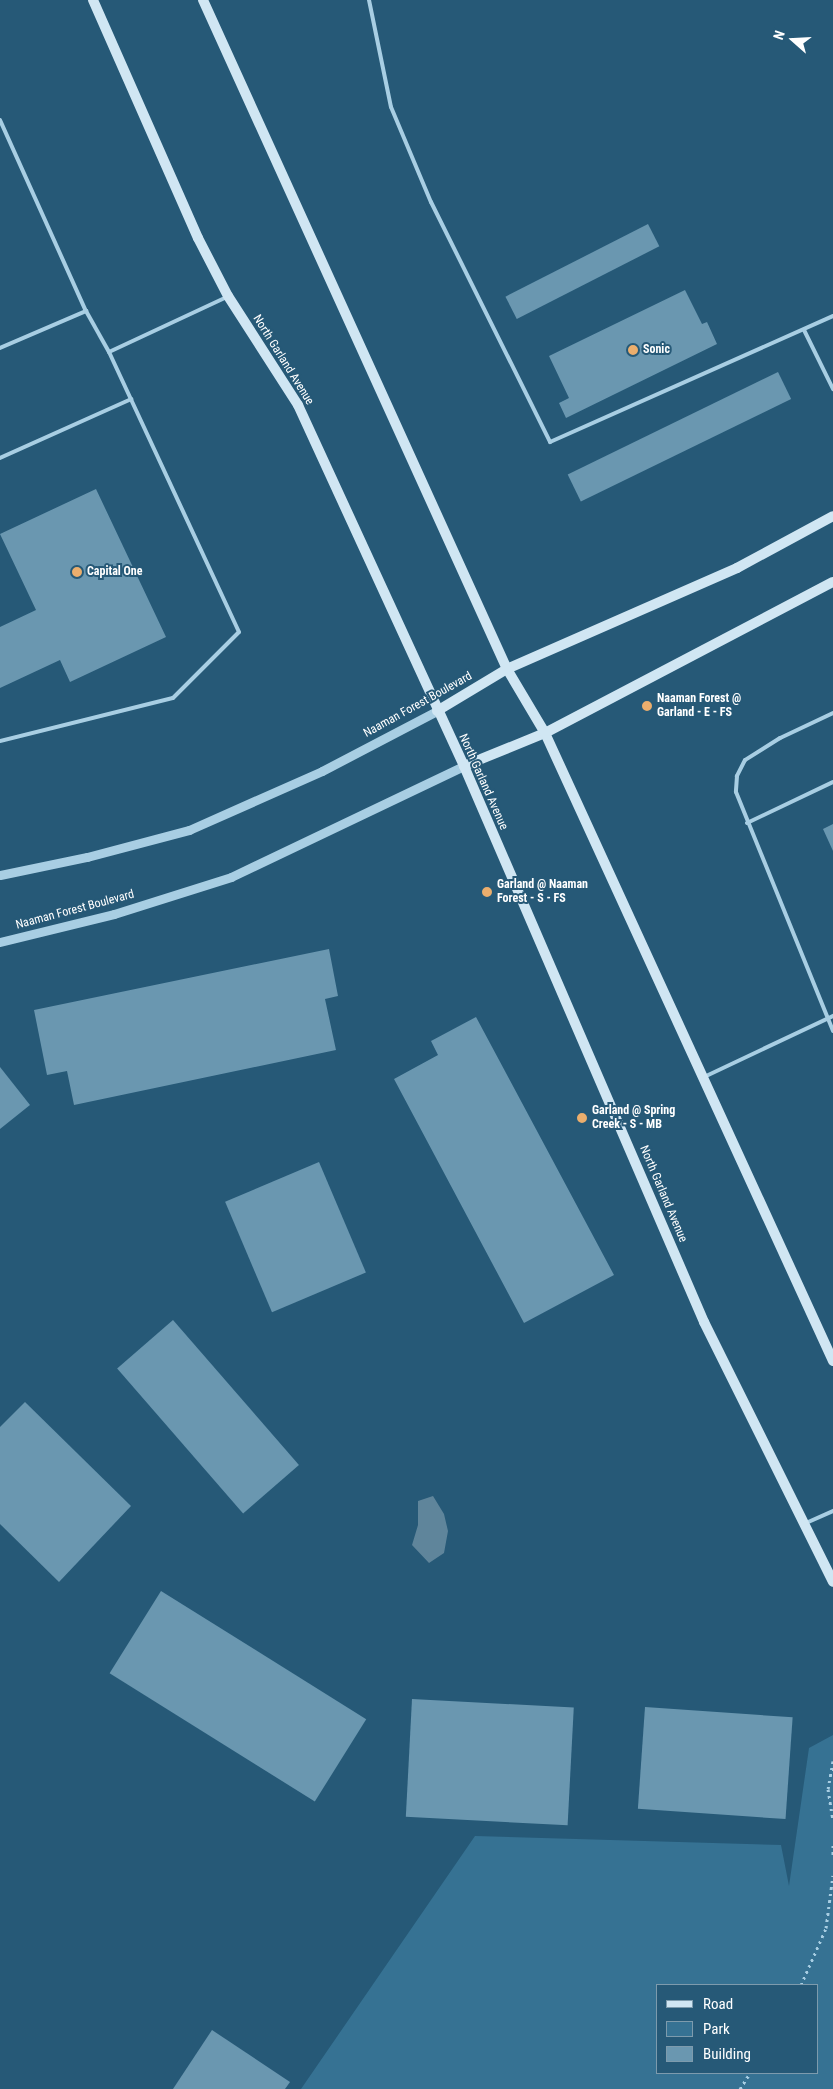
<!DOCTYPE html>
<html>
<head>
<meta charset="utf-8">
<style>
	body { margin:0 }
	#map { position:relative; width:833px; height:2089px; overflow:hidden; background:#265977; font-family:"Roboto Condensed",sans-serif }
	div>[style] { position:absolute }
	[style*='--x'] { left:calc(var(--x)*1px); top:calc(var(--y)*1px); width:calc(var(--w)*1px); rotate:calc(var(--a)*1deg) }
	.green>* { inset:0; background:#367293 }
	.water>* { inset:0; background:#5f859b }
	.building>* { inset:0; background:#6a97b0; transform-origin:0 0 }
	.path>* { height:3px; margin-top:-1.5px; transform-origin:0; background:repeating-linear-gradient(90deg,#a8cee3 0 2.5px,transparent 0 6.5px) }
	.service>* { height:4px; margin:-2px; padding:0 2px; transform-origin:2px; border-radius:2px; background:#a8cee3 }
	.tertiary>* { height:9px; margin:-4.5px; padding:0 4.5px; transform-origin:4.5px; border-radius:4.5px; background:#a8cee3 }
	.secondary>* { height:10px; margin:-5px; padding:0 5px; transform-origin:5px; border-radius:5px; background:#d0e6f3 }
	.dots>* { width:14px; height:14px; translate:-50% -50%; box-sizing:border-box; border:2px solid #265977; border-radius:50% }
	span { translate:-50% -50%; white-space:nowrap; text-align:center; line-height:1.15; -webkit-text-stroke:4px #265977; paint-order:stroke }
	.poi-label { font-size:12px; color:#fff; font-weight:700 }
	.left { translate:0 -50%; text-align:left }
	.street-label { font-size:12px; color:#fff }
	.legend { position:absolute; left:656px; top:1984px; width:162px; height:90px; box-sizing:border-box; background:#265977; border:1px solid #7d9bad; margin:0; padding:6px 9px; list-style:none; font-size:15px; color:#fff }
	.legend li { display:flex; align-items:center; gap:10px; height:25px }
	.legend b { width:25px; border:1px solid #7d9bad }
	.north { position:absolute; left:768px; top:15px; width:50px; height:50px; -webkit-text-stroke:4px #265977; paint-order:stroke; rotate:289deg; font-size:14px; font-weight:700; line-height:20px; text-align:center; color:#fff }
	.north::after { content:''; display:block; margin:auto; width:18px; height:22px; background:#fff; clip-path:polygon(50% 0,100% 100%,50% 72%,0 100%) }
</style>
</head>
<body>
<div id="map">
	<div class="green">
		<i style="clip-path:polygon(evenodd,833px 1735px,833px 2089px,301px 2089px,475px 1836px,781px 1845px,789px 1886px,809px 1748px,833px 1735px,657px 1985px,817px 1985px,817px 2073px,657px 2073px,657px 1985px)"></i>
	</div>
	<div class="water">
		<i style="clip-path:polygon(433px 1496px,444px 1514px,448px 1531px,444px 1553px,429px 1563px,412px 1545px,418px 1525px,418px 1501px)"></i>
	</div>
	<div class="building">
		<i style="left:648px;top:224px;width:25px;height:160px;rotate:63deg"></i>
		<i style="clip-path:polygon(685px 290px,702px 324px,707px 322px,717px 344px,566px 418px,559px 403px,569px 398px,549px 356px)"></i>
		<i style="left:778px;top:372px;width:30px;height:234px;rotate:64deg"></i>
		<i style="clip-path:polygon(96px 489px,166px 637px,70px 682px,60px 660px,0 688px,0 627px,36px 610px,0 534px)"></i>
		<i style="clip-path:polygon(833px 824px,833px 851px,823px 829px)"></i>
		<i style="clip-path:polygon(329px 949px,338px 996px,325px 999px,336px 1050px,74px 1105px,67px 1071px,47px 1075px,34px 1010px)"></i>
		<i style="clip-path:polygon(476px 1017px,614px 1275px,524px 1323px,394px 1079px,438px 1055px,431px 1041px)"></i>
		<i style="clip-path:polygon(0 1067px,30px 1105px,0 1129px)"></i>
		<i style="left:319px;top:1162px;width:120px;height:102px;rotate:67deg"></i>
		<i style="left:173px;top:1320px;width:192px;height:74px;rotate:49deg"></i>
		<i style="clip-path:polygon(25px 1402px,131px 1506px,59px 1582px,0 1524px,0 1427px)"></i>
		<i style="left:161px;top:1591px;width:242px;height:97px;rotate:32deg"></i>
		<i style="left:412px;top:1699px;width:162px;height:118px;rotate:3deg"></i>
		<i style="left:645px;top:1707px;width:148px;height:102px;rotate:4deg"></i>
		<i style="clip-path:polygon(212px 2030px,290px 2082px,285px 2089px,173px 2089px)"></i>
	</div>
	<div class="path">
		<i style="--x:833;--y:1761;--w:28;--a:100"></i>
		<i style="--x:828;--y:1789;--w:30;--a:81"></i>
		<i style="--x:833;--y:1845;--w:11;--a:90"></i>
		<i style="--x:801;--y:1985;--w:62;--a:-66.3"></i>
		<i style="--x:826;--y:1928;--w:53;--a:-82.5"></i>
		<i style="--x:740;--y:2089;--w:19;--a:-58"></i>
	</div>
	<div class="service">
		<i style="--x:369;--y:0;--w:109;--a:78.4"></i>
		<i style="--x:391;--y:107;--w:103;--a:67.2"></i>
		<i style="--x:431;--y:202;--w:268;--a:63.6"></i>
		<i style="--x:550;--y:442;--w:310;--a:-24"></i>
		<i style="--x:0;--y:120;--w:209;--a:65.8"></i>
		<i style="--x:804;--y:330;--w:66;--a:63.8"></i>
		<i style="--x:0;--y:348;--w:94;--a:-23.3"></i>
		<i style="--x:86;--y:311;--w:47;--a:60.7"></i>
		<i style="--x:0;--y:458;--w:144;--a:-24.2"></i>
		<i style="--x:833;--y:713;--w:59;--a:154.7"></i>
		<i style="--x:780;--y:738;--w:41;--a:147.8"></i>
		<i style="--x:745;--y:760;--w:18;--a:117"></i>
		<i style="--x:737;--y:776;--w:16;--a:94"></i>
		<i style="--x:736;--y:792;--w:258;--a:67.9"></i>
		<i style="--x:0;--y:741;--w:178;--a:-14"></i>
		<i style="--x:173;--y:698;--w:93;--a:-45"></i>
		<i style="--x:239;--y:632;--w:309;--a:-114.9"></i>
		<i style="--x:109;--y:352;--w:130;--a:-25"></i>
		<i style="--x:747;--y:823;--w:95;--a:-25.5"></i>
		<i style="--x:704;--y:1077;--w:143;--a:-25.3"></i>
		<i style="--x:806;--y:1523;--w:30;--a:-24"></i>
	</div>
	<div class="tertiary">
		<i style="--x:0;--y:875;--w:89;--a:-11.7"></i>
		<i style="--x:87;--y:857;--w:106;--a:-14.8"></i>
		<i style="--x:189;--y:830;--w:145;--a:-23.9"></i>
		<i style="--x:322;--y:771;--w:130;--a:-27.6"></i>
		<i style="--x:0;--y:942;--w:117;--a:-13.8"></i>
		<i style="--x:114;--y:914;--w:123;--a:-17.5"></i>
		<i style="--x:231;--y:877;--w:258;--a:-25.5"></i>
	</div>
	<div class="secondary">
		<i style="--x:93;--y:0;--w:260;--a:66.2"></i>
		<i style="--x:198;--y:238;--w:65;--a:62.7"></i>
		<i style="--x:228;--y:296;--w:130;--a:57.3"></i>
		<i style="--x:298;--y:405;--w:397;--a:65.3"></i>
		<i style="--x:464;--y:766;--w:606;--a:66.65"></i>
		<i style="--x:704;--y:1322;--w:290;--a:63.6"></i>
		<i style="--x:203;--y:0;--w:735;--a:65.56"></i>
		<i style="--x:507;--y:669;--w:74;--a:59.3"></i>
		<i style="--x:545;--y:733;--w:691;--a:65.36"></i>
		<i style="--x:437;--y:711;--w:82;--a:-31"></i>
		<i style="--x:507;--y:669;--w:251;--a:-23.7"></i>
		<i style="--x:737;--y:568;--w:109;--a:-28.4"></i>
		<i style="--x:464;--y:766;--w:87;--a:-22.2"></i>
		<i style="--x:545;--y:733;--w:325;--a:-27.7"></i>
	</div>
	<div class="dots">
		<i style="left:633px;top:350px;background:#ebae6d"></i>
		<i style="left:77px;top:572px;background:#ebae6d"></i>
		<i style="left:647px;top:706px;background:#ebae6d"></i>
		<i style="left:487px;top:892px;background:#ebae6d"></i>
		<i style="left:582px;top:1118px;background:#ebae6d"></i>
	</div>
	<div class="poi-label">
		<span class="left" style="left:643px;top:350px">Sonic</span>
		<span class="left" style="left:87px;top:572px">Capital One</span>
		<span class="left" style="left:657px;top:706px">Naaman Forest @<br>Garland - E - FS</span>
		<span class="left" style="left:497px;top:892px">Garland @ Naaman<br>Forest - S - FS</span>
		<span class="left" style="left:592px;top:1118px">Garland @ Spring<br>Creek - S - MB</span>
	</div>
	<div class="street-label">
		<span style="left:283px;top:360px;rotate:58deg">North Garland Avenue</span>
		<span style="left:418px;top:705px;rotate:-29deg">Naaman Forest Boulevard</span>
		<span style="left:483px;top:782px;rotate:66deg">North Garland Avenue</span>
		<span style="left:75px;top:910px;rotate:-15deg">Naaman Forest Boulevard</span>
		<span style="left:663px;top:1194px;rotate:67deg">North Garland Avenue</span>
	</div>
	<ul class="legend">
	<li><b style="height:6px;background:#d0e6f3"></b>Road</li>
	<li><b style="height:14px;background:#367293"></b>Park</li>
	<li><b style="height:14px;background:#6a97b0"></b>Building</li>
	</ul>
	<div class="north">N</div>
</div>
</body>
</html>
